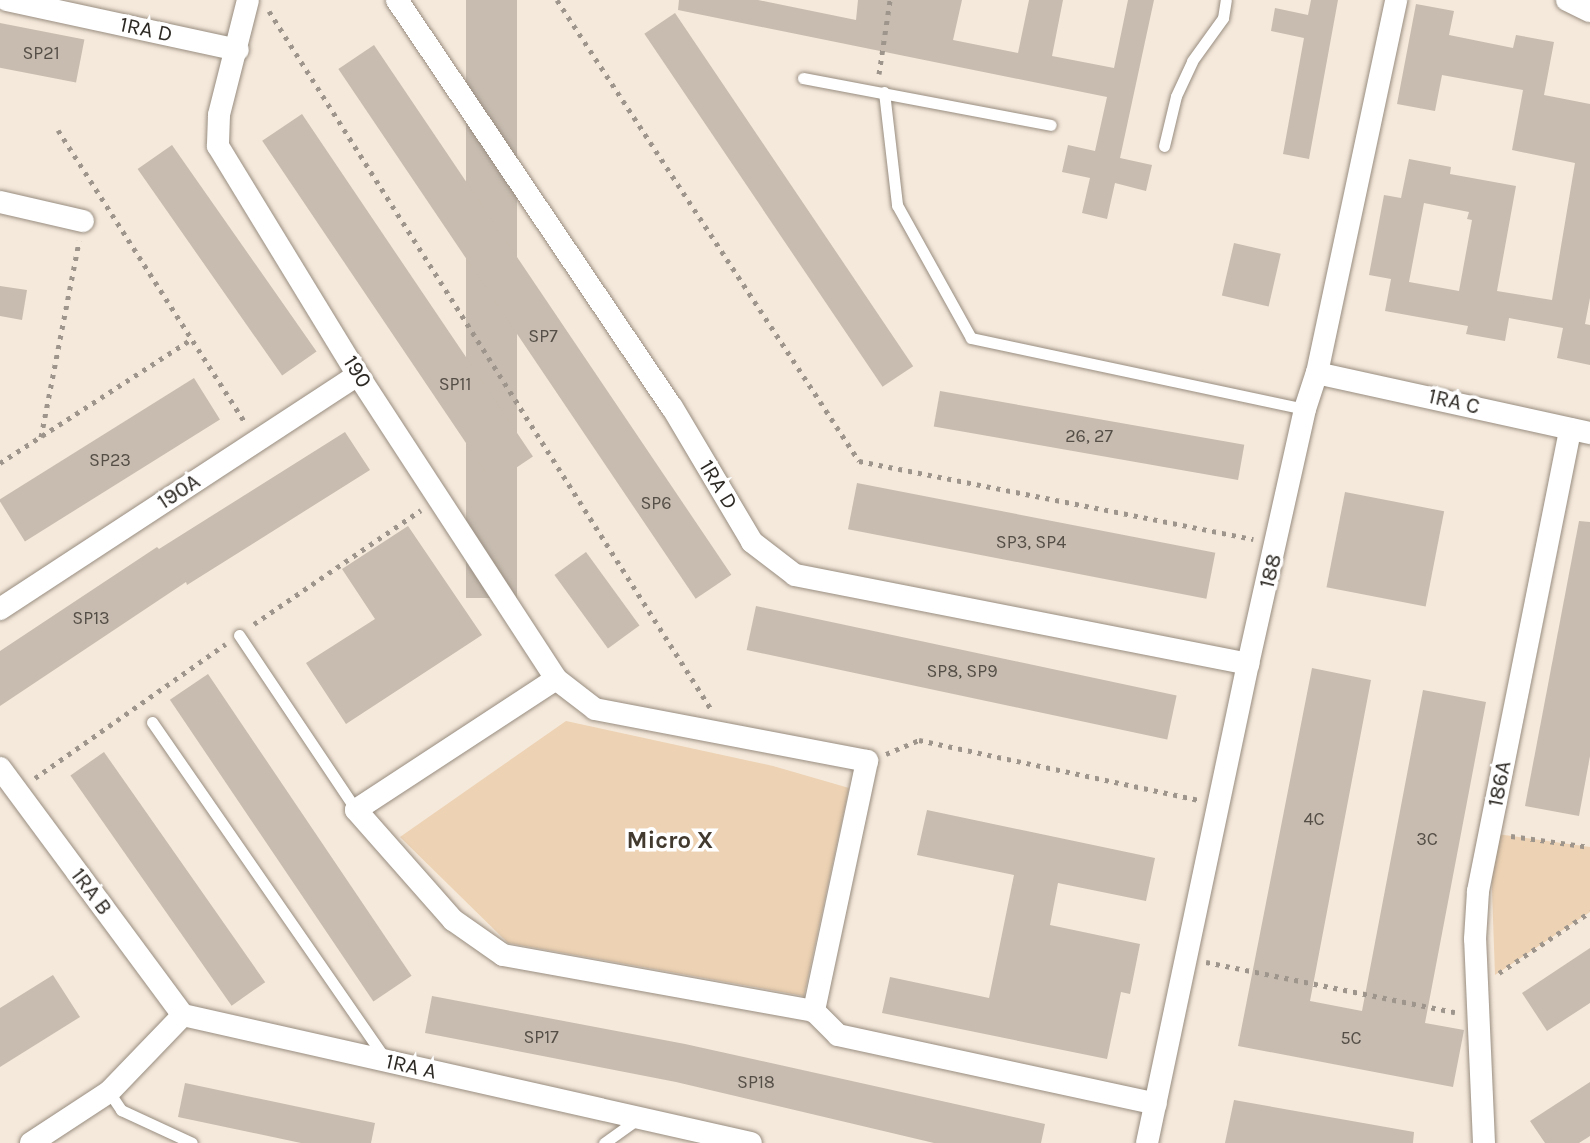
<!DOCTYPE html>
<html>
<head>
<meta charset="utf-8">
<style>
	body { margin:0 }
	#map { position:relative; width:1590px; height:1143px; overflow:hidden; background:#f5e9db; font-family:Karla,sans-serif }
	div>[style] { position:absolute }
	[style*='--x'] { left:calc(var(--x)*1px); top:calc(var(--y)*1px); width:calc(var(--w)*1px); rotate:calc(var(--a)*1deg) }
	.green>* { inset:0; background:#edd2b3 }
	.building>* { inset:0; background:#c7bcaf; transform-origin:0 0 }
	.path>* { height:5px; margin-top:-2.5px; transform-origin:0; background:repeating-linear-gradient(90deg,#9e968c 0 4px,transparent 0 10px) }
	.roads { filter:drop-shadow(0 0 2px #988d80) drop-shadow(0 0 2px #988d80) }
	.lane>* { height:11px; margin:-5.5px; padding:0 5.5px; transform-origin:5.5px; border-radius:5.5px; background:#fff }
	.street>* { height:22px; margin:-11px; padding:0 11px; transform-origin:11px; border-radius:11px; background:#fff }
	span { translate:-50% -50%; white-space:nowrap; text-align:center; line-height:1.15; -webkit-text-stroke:7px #fff; paint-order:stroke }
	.number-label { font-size:18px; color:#544e47 }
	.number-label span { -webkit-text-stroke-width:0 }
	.street-label { font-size:22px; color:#2d2924 }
	.neighbourhood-label { font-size:24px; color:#433a2f; font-weight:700 }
</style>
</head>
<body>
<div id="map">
	<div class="green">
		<i style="clip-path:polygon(566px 721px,773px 766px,849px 788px,804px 996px,508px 943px,400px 837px)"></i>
		<i style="clip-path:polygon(1490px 833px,1590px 847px,1590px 912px,1495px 975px)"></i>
	</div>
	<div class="building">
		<i style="left:466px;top:0;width:51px;height:598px"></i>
		<i style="clip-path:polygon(679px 0,758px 0,856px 20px,858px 0,962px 0,953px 40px,1018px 53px,1029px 0,1063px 0,1052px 56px,1114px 68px,1128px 0,1154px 0,1120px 158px,1152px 165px,1146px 191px,1115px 183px,1107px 219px,1082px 213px,1090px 178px,1062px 172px,1068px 145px,1095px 151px,1107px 97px,678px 10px)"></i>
		<i style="clip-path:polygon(1311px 0,1338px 0,1309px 159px,1283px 154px,1304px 38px,1271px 31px,1275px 8px,1308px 15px)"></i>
		<i style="clip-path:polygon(evenodd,1416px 4px,1454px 11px,1449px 35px,1513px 48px,1516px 35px,1554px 42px,1544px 95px,1590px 104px,1590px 298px,1585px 324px,1590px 325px,1590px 365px,1557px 358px,1563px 328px,1509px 318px,1505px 341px,1466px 334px,1468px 326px,1385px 311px,1391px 279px,1369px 275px,1384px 195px,1401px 198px,1409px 159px,1451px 167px,1450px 174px,1516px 186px,1497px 291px,1552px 300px,1575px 163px,1512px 150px,1523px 90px,1442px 75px,1435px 111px,1397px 104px,1416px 4px,1424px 203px,1469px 212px,1467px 219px,1472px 220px,1459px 291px,1409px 282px,1424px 203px)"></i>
		<i style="left:675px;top:13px;width:426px;height:37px;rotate:56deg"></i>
		<i style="left:0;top:23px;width:86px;height:44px;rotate:11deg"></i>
		<i style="left:374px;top:45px;width:639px;height:43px;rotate:56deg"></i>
		<i style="left:302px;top:114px;width:413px;height:48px;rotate:56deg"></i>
		<i style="left:172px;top:145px;width:252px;height:42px;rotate:55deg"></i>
		<i style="left:1234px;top:243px;width:48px;height:54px;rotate:13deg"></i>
		<i style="clip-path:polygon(0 286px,27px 290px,22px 320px,0 316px)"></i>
		<i style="left:194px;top:378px;width:49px;height:230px;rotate:58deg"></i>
		<i style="left:940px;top:391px;width:309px;height:36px;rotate:10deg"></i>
		<i style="clip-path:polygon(345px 432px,370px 470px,187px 585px,186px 582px,0 706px,0 651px,157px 547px,159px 549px)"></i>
		<i style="left:857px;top:483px;width:365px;height:47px;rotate:11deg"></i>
		<i style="left:1345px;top:492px;width:101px;height:97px;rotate:11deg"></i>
		<i style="clip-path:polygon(1579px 521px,1590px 522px,1590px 756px,1579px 816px,1525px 806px)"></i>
		<i style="clip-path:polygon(408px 526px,482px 635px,346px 724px,306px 663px,375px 619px,342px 569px)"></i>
		<i style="left:586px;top:552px;width:91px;height:39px;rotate:54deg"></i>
		<i style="left:756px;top:606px;width:430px;height:45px;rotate:12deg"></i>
		<i style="clip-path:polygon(1312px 668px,1371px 680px,1310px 1001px,1362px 1011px,1423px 690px,1486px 702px,1425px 1023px,1464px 1030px,1453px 1087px,1238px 1046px)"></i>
		<i style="left:208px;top:674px;width:364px;height:46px;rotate:56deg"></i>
		<i style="left:104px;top:752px;width:281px;height:41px;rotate:55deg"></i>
		<i style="clip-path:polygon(927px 810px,1155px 858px,1146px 901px,1058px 883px,1050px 925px,1140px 944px,1130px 994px,1121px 992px,1107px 1059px,882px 1013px,890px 977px,989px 998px,1014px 875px,917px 855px)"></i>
		<i style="clip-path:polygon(1590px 948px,1590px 1003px,1547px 1031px,1522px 993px)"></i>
		<i style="clip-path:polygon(53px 975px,80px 1017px,0 1067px,0 1008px)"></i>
		<i style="clip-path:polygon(432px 996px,685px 1044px,1045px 1124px,1041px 1143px,934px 1143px,676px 1082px,425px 1033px)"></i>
		<i style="clip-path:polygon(1590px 1082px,1590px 1136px,1579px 1143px,1545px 1143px,1530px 1121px)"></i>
		<i style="clip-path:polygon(185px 1083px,375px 1123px,371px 1143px,301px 1143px,178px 1117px)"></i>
		<i style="clip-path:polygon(1234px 1100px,1414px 1132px,1413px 1143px,1225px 1143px)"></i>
	</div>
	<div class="path">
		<i style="--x:557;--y:0;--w:551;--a:56.77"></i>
		<i style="--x:859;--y:461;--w:402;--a:11.2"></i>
		<i style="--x:269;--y:11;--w:826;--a:57.66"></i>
		<i style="--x:879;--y:74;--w:75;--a:-81.5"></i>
		<i style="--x:58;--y:130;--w:347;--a:57.4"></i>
		<i style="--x:41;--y:437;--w:200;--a:-79"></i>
		<i style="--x:0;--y:463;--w:229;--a:-32.9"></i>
		<i style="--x:254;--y:624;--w:202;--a:-34.3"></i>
		<i style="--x:886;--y:754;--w:36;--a:-23"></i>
		<i style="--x:919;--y:740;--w:285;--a:12.1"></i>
		<i style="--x:35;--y:778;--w:233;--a:-35.1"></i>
		<i style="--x:1511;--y:836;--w:80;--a:7.9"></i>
		<i style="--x:1206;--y:962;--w:254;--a:11.4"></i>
		<i style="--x:1499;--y:973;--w:110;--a:-33.8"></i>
	</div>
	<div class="roads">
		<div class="lane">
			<i style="--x:803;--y:78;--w:252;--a:10.7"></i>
			<i style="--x:884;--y:92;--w:114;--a:83.4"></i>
			<i style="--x:897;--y:205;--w:152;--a:60.9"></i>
			<i style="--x:971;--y:338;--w:341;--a:12"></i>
			<i style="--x:1164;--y:146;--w:51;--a:-76.5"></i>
			<i style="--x:1176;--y:96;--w:38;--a:-65"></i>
			<i style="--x:1192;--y:61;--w:53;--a:-54.2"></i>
			<i style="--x:1223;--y:18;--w:18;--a:-81"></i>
			<i style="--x:239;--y:635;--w:211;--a:56.2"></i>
			<i style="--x:152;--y:722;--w:411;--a:55.3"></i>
			<i style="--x:109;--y:1092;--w:22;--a:56"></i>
			<i style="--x:121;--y:1110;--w:78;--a:24.9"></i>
			<i style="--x:604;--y:1143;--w:43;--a:-35.5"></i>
		</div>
		<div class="street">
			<i style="--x:7;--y:0;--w:236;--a:12.2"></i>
			<i style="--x:248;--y:0;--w:119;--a:104.2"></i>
			<i style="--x:219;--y:115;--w:31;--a:92"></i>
			<i style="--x:218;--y:146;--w:268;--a:58.6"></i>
			<i style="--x:358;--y:375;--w:363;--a:56.9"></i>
			<i style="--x:556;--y:679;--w:49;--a:37.6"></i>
			<i style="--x:595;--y:709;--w:277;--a:10.8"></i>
			<i style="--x:867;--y:761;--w:256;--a:102"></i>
			<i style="--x:397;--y:0;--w:491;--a:56"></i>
			<i style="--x:672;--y:407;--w:157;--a:59.3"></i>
			<i style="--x:752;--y:542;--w:54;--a:37.5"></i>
			<i style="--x:795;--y:575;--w:462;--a:11.1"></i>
			<i style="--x:1567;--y:0;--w:25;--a:26"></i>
			<i style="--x:0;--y:202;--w:85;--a:12.9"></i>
			<i style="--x:1317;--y:373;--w:280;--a:12.4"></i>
			<i style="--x:0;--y:609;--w:428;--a:-33.2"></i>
			<i style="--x:556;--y:679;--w:239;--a:146.8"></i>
			<i style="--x:356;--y:810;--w:147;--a:48.6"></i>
			<i style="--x:453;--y:920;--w:61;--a:35"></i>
			<i style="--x:503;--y:955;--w:316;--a:10.2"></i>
			<i style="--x:814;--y:1011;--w:34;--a:45"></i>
			<i style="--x:838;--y:1035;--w:325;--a:12.2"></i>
			<i style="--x:0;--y:768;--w:307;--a:53.5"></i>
			<i style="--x:183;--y:1015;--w:582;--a:12.7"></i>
			<i style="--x:31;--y:1143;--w:93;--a:-33.2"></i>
			<i style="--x:109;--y:1092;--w:107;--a:-46.1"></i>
			<i style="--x:1147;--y:1143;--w:490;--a:-78.1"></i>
			<i style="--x:1248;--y:664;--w:261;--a:-77.4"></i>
			<i style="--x:1305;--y:409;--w:38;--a:-72"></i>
			<i style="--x:1317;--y:373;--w:381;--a:-78"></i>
			<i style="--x:1484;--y:1143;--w:204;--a:-92.5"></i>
			<i style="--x:1475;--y:939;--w:48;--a:-86.4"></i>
			<i style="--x:1478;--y:891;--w:471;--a:-78.7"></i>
		</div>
	</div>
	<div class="number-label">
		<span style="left:41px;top:53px">SP21</span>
		<span style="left:543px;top:336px">SP7</span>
		<span style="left:455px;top:384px">SP11</span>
		<span style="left:1089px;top:436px">26, 27</span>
		<span style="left:110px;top:460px">SP23</span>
		<span style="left:656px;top:503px">SP6</span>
		<span style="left:1031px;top:542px">SP3, SP4</span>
		<span style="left:91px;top:618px">SP13</span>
		<span style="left:962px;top:671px">SP8, SP9</span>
		<span style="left:1314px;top:819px">4C</span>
		<span style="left:1427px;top:839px">3C</span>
		<span style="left:541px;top:1037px">SP17</span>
		<span style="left:1351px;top:1038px">5C</span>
		<span style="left:756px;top:1082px">SP18</span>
	</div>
	<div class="street-label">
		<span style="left:146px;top:30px;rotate:12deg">1RA D</span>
		<span style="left:357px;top:372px;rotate:58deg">190</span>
		<span style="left:1454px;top:402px;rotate:13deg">1RA C</span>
		<span style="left:718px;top:485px;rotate:59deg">1RA D</span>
		<span style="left:179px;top:492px;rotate:-33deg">190A</span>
		<span style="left:1271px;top:571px;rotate:-76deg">188</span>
		<span style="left:1500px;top:784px;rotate:-79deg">186A</span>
		<span style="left:91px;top:892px;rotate:53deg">1RA B</span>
		<span style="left:411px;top:1067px;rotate:13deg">1RA A</span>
	</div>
	<div class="neighbourhood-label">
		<span style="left:670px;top:841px">Micro X</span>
	</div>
</div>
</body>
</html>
